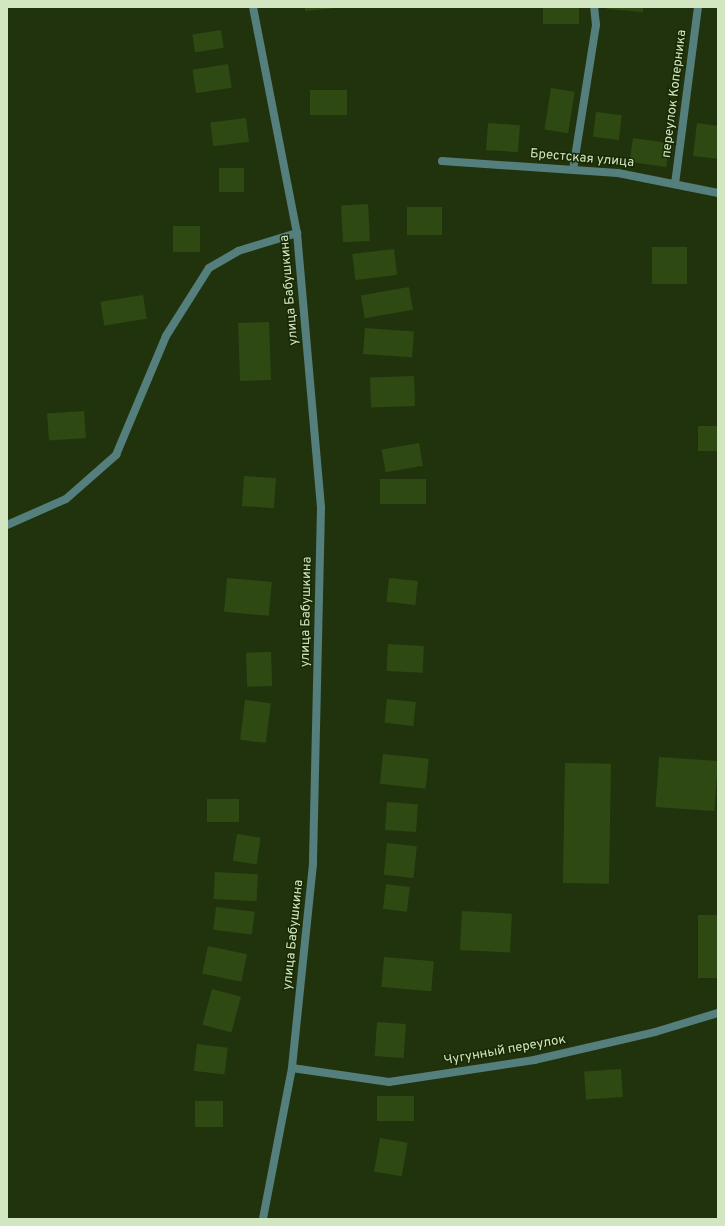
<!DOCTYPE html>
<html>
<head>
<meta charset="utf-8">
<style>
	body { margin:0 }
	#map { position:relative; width:725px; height:1226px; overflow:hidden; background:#21330d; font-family:Overpass,sans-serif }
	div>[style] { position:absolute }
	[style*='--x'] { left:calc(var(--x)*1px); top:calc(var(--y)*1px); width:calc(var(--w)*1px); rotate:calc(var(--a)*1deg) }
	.building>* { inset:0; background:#2f4912; transform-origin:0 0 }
	.street>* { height:8px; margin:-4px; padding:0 4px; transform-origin:4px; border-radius:4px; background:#547f7c }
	span { translate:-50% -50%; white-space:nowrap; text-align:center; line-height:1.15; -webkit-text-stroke:3px #182903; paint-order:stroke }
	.street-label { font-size:13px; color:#d2e6c2 }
	.frame { position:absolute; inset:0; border:8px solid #d2e6c2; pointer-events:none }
</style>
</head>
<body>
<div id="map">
	<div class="building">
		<i style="clip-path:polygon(305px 7px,337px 7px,337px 8px,305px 11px)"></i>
		<i style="left:543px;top:7px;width:36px;height:17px"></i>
		<i style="clip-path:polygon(607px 7px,643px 7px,643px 12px,607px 9px)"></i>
		<i style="left:221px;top:30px;width:18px;height:29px;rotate:81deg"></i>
		<i style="left:228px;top:64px;width:24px;height:36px;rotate:81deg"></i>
		<i style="left:551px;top:88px;width:24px;height:42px;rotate:9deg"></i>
		<i style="left:347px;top:90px;width:25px;height:37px;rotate:90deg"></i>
		<i style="left:596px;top:112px;width:26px;height:25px;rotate:7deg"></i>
		<i style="left:246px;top:118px;width:24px;height:36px;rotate:83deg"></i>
		<i style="left:488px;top:123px;width:32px;height:27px;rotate:4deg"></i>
		<i style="clip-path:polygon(697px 123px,718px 126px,718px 159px,693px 156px)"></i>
		<i style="left:633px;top:138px;width:37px;height:24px;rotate:8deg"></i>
		<i style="left:219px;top:168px;width:25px;height:24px"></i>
		<i style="left:368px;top:204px;width:37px;height:27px;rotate:87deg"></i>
		<i style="left:442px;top:207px;width:28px;height:35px;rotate:90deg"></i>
		<i style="left:173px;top:226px;width:27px;height:26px"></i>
		<i style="left:652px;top:247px;width:35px;height:37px"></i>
		<i style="left:394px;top:249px;width:26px;height:42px;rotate:83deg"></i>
		<i style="left:409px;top:287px;width:23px;height:49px;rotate:80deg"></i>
		<i style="left:143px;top:295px;width:24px;height:43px;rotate:81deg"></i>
		<i style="left:269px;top:322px;width:58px;height:31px;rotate:88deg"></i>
		<i style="left:365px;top:328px;width:49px;height:26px;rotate:4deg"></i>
		<i style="left:414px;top:376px;width:30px;height:44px;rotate:88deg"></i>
		<i style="left:84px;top:411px;width:27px;height:37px;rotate:86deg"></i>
		<i style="left:698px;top:426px;width:20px;height:25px"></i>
		<i style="left:419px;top:443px;width:23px;height:38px;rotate:80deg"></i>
		<i style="left:244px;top:476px;width:32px;height:30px;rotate:4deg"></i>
		<i style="left:426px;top:479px;width:25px;height:46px;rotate:90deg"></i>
		<i style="left:227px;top:578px;width:45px;height:34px;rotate:5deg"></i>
		<i style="left:389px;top:578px;width:29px;height:24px;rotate:6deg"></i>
		<i style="left:388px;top:644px;width:36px;height:27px;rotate:3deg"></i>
		<i style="left:271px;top:652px;width:34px;height:25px;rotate:88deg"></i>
		<i style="left:387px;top:699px;width:29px;height:24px;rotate:6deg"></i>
		<i style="left:245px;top:700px;width:26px;height:40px;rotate:7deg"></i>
		<i style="left:383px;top:754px;width:46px;height:30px;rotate:6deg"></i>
		<i style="left:659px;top:757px;width:59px;height:50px;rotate:4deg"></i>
		<i style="left:565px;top:763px;width:46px;height:120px;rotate:1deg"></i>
		<i style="left:207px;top:799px;width:32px;height:23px"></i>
		<i style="left:387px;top:802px;width:31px;height:28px;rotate:4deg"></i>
		<i style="left:237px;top:834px;width:24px;height:27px;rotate:9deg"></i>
		<i style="left:387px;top:843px;width:30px;height:32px;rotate:6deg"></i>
		<i style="left:215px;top:872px;width:43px;height:27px;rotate:3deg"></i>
		<i style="left:386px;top:884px;width:24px;height:25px;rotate:7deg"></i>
		<i style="left:216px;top:907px;width:39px;height:23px;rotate:7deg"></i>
		<i style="left:462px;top:911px;width:50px;height:39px;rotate:3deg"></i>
		<i style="left:718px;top:915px;width:63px;height:20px;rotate:90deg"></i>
		<i style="left:208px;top:946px;width:40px;height:28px;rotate:12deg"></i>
		<i style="left:384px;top:957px;width:50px;height:30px;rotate:5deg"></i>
		<i style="left:212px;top:989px;width:30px;height:37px;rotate:15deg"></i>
		<i style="left:377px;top:1022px;width:29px;height:34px;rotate:4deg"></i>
		<i style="left:197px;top:1044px;width:31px;height:27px;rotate:7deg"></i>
		<i style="left:621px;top:1069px;width:28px;height:37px;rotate:86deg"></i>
		<i style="left:377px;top:1096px;width:37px;height:25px"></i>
		<i style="left:195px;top:1101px;width:28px;height:26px"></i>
		<i style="left:380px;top:1138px;width:28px;height:34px;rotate:10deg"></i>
	</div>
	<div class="street">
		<i style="--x:253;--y:7;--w:230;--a:79"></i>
		<i style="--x:297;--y:233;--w:276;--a:85"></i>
		<i style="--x:321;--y:508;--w:356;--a:91.3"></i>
		<i style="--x:313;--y:864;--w:205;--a:95.9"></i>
		<i style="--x:292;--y:1068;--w:154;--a:100.9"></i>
		<i style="--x:442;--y:161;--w:176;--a:3.9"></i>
		<i style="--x:618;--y:173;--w:102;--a:11.3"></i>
		<i style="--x:573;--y:170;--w:147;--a:-81"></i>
		<i style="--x:596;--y:25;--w:18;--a:-96"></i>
		<i style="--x:675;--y:184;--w:178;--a:-82.6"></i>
		<i style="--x:7;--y:525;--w:64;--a:-23.8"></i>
		<i style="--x:66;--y:499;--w:67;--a:-41.3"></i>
		<i style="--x:116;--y:455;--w:129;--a:-67.2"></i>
		<i style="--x:166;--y:336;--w:80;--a:-57.7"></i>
		<i style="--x:209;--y:268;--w:34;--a:-30"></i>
		<i style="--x:238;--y:251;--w:62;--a:-17"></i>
		<i style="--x:292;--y:1068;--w:98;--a:8.2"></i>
		<i style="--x:389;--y:1082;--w:147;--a:-8.6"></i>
		<i style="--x:534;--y:1060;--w:124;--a:-13"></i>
		<i style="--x:655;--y:1032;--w:66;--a:-16.8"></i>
	</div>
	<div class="street-label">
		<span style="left:675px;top:94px;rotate:-83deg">переулок Коперника</span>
		<span style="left:582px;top:159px;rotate:5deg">Брестская улица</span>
		<span style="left:290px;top:290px;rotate:-95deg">улица Бабушкина</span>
		<span style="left:307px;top:612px;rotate:-89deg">улица Бабушкина</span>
		<span style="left:294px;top:935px;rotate:-84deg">улица Бабушкина</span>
		<span style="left:505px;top:1051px;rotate:-10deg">Чугунный переулок</span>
	</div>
	<div class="frame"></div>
</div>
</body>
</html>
